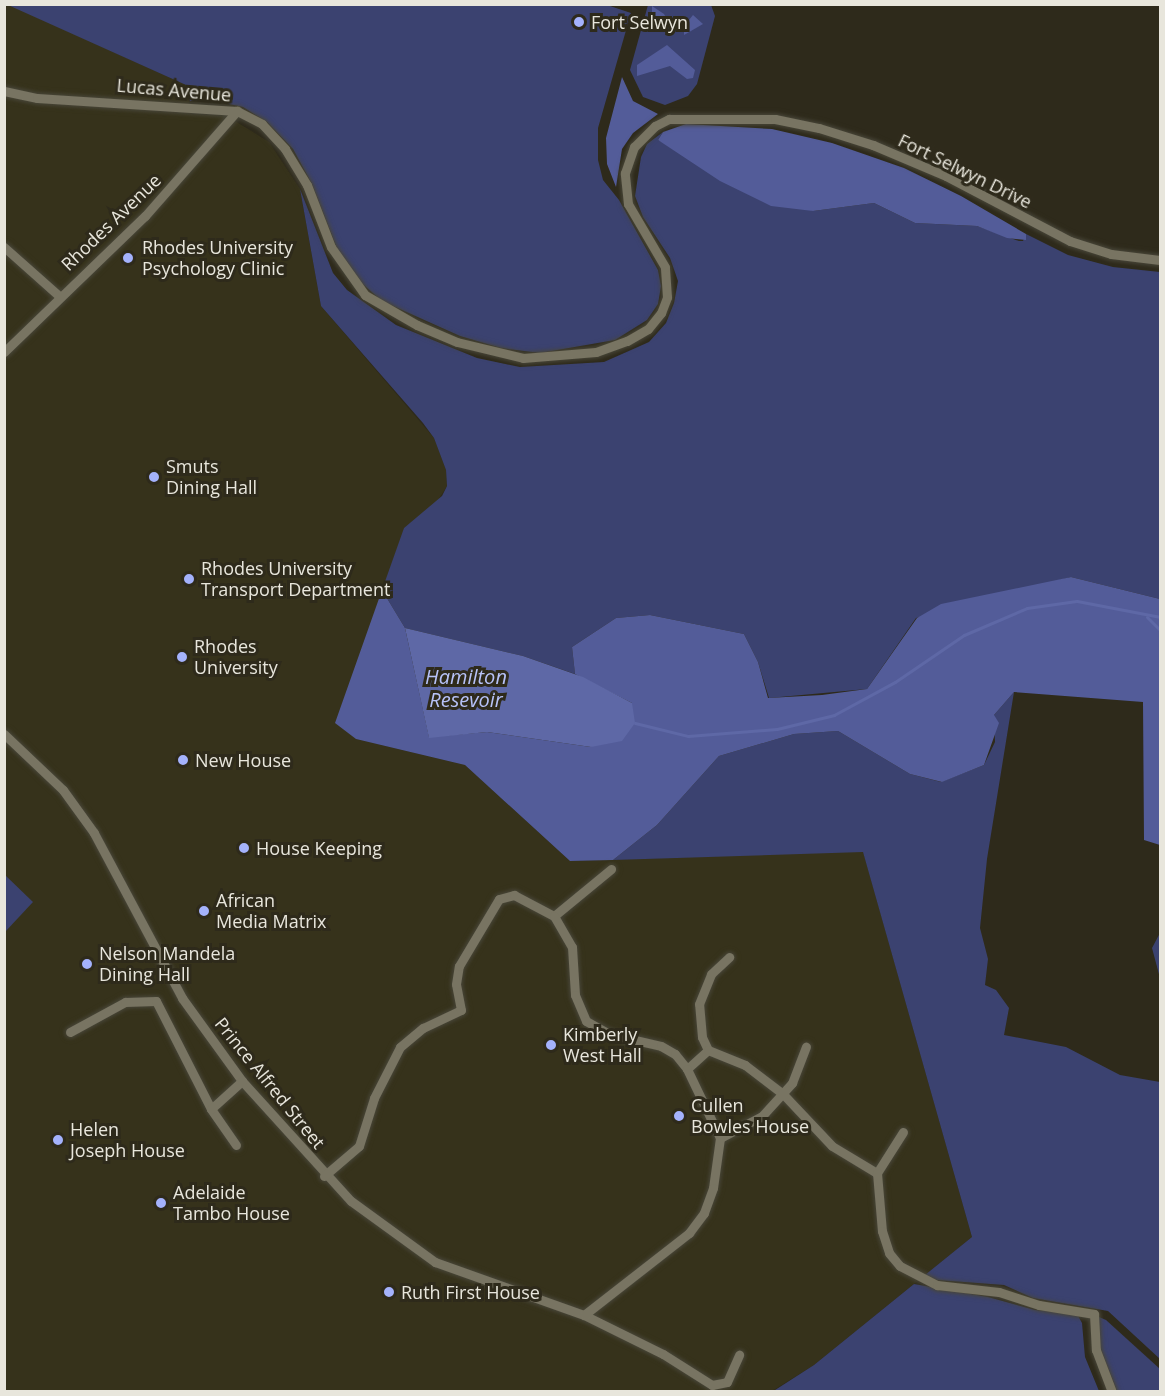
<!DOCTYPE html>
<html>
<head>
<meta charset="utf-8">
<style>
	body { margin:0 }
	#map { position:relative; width:1165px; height:1396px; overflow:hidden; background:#2e2a1b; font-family:"Open Sans",sans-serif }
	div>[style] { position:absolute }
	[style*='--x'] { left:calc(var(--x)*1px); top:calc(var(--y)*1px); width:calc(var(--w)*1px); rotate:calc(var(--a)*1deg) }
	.built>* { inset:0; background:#36321b }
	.green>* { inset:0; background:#3b4270 }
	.forest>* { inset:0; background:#535c99 }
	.water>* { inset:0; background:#5e68a6 }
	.stream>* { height:3px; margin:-1.5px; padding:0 1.5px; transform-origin:1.5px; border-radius:1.5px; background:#5e68a6 }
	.roads { filter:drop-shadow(0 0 2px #484639) drop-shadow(0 0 2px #484639) }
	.street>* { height:9px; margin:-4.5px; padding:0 4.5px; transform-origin:4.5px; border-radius:4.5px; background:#787462 }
	.dots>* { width:16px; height:16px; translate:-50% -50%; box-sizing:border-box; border:3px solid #2e2a1b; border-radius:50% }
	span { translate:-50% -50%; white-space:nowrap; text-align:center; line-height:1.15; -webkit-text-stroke:6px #2e2a1b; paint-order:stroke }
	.poi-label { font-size:18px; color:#e8e6dc }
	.left { translate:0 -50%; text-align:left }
	.street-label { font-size:18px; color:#e8e6dc }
	.water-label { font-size:20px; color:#b7c2f8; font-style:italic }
	.frame { position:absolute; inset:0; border:6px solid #e8e6dc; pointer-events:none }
</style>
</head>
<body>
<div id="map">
	<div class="built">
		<i style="clip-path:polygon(8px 4px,186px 85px,191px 114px,227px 116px,269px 142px,300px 189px,321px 306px,434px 438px,446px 470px,447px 486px,435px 505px,404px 528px,356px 739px,465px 765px,570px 861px,863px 851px,972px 1237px,814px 1365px,772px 1391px,5px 1392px,4px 5px)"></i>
	</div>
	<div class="green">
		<i style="clip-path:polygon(604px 4px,631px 13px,598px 128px,598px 160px,603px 180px,619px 200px,658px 270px,661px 286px,658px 304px,647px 320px,615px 340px,540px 353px,501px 348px,460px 336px,382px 301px,357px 279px,340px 256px,312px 184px,293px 149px,267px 122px,243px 107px,215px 101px,190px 101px,186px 85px,8px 5px)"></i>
		<i style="clip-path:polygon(648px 5px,711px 5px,715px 16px,697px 84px,688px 96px,665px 105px,643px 97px,630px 70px)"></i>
		<i style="clip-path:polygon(663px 132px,658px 140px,813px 211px,874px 203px,915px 223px,977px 226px,1019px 241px,1023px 241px,1026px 234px,1068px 255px,1113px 267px,1160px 272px,1160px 599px,1071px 577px,916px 618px,867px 689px,769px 698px,758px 662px,744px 634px,650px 615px,616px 618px,572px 647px,575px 674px,523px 656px,405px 628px,382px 590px,404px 528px,442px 496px,447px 486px,446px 470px,434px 438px,423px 423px,321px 306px,300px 189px,333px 273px,347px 290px,396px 325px,477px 358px,520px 367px,604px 362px,649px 342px,666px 323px,674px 303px,678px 281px,670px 258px,643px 217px,635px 196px,641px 157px,647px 144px)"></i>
		<i style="clip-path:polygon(1014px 692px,987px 859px,980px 928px,988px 959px,985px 985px,996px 990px,1009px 1008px,1004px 1035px,1066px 1047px,1120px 1075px,1160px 1082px,1160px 1359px,1108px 1311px,1033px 1298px,1004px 1285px,937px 1280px,925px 1275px,972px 1237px,863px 852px,613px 860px,657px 825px,719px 756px,794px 734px,838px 731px,910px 774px,941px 782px,984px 765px,995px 742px,994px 715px)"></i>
		<i style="clip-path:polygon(5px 875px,33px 902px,5px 932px,4px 932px)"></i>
		<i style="clip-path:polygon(1160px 933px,1160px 978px,1152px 948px)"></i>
		<i style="clip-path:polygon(914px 1284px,988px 1297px,1035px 1310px,1077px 1314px,1082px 1323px,1085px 1357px,1099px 1391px,772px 1392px,814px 1365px)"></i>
		<i style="clip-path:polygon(1099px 1317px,1106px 1320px,1160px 1369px,1160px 1391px,1117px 1391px,1098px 1342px)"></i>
	</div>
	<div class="forest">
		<i style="clip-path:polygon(652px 6px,664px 14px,671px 27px,652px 16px)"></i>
		<i style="clip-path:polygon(693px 15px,703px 24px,684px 35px,684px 26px)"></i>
		<i style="clip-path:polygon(667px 45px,695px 70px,693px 78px,687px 79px,670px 66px,637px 76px,637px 65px)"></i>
		<i style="clip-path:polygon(622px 77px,633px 101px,658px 114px,633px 133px,622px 149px,616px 187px,607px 164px,606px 138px)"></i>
		<i style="clip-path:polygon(686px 124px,772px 129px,832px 143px,904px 168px,961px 196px,1026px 234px,1026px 240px,1007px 238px,977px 226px,915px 223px,874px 203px,813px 211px,771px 206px,720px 181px,658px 140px,663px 132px)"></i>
		<i style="clip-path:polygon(1071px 577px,1160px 599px,1160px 845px,1144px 840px,1143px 702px,1014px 692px,994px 715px,999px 723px,984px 765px,942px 782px,910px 774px,838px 731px,794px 734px,719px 756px,657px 825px,613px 860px,570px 861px,465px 765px,356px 739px,335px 723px,382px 590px,405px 628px,429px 737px,487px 732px,591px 747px,632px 703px,575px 674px,572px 647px,616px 618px,650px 615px,744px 634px,758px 662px,768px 698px,822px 695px,867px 689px,917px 618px,941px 604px)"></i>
	</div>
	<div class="water">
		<i style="clip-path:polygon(405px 628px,523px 656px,583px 677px,632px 703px,635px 723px,622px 741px,591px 747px,487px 732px,429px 738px)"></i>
	</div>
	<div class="stream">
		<i style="--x:1147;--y:617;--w:18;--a:45"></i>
		<i style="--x:635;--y:723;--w:55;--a:13.8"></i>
		<i style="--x:688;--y:736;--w:89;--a:-4.5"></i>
		<i style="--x:777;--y:729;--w:59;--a:-13.8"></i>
		<i style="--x:834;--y:715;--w:69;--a:-28.4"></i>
		<i style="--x:895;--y:682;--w:83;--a:-34.3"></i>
		<i style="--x:964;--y:635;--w:69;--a:-23.2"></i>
		<i style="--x:1027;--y:608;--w:50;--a:-8"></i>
		<i style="--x:1077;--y:601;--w:85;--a:10.9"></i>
	</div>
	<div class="roads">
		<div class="street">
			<i style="--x:4;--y:91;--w:34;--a:12"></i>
			<i style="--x:37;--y:98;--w:200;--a:3.7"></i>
			<i style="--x:237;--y:111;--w:28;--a:27"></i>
			<i style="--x:262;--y:124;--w:34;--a:47"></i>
			<i style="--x:285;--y:149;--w:42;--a:58.6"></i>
			<i style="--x:307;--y:185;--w:66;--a:68.8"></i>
			<i style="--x:331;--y:247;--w:59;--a:54.7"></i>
			<i style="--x:365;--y:295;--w:60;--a:30"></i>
			<i style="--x:417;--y:325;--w:43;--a:23"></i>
			<i style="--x:457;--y:342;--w:68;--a:13.6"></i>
			<i style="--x:523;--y:358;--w:73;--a:-4.7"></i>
			<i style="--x:596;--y:352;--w:33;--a:-20"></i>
			<i style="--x:627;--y:341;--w:24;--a:-30"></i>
			<i style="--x:648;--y:329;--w:21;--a:-51"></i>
			<i style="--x:661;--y:313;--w:17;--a:-69"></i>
			<i style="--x:667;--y:297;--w:30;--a:-94"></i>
			<i style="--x:665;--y:267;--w:73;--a:-120.4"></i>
			<i style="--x:628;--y:204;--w:31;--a:-96"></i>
			<i style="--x:625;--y:173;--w:28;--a:-71"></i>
			<i style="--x:634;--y:147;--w:30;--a:-45"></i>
			<i style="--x:655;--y:126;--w:16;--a:-27"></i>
			<i style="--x:669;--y:119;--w:106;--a:0"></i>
			<i style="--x:775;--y:119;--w:45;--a:11.6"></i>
			<i style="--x:819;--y:128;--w:57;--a:17.5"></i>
			<i style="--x:873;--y:145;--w:79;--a:23"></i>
			<i style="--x:946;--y:176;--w:140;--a:27.7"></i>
			<i style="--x:1070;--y:241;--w:43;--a:17.6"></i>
			<i style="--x:1111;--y:254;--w:49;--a:7"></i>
			<i style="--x:4;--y:247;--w:74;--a:41.7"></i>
			<i style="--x:4;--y:352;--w:196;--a:-44"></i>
			<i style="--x:145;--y:216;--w:140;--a:-48.8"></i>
			<i style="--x:4;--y:734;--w:81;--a:43.5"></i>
			<i style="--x:63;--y:790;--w:53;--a:54.2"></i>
			<i style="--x:94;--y:833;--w:187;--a:61.9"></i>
			<i style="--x:182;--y:998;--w:102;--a:54.1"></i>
			<i style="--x:242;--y:1081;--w:162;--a:47.8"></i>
			<i style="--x:351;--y:1201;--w:104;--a:36"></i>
			<i style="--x:435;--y:1262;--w:158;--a:19.6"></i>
			<i style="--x:584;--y:1315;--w:88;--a:26.3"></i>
			<i style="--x:663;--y:1354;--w:58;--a:32.3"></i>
			<i style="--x:712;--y:1385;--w:15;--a:-11"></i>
			<i style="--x:727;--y:1382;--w:30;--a:-66"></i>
			<i style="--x:554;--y:916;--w:74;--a:-39.5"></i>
			<i style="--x:70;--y:1032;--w:63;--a:-28.6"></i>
			<i style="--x:125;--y:1002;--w:31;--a:-2"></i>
			<i style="--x:156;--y:1001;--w:121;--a:63"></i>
			<i style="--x:708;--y:1050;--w:14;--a:-115"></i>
			<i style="--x:702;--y:1037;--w:33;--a:-95"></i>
			<i style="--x:699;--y:1004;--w:32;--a:-68"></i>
			<i style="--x:711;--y:974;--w:25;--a:-43"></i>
			<i style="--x:687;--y:1069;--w:28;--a:-42"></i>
			<i style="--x:708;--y:1050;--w:40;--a:22"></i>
			<i style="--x:745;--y:1065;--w:48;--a:37.3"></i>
			<i style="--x:783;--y:1094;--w:71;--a:46.7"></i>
			<i style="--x:832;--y:1146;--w:52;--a:31"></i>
			<i style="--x:903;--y:1132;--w:49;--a:122.4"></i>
			<i style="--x:877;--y:1173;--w:58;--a:85.1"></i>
			<i style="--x:882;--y:1231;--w:23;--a:72"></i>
			<i style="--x:889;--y:1253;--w:17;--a:50"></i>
			<i style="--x:900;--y:1266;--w:42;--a:27.2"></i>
			<i style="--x:937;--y:1285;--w:62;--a:6.4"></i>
			<i style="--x:999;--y:1292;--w:42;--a:18"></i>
			<i style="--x:1039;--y:1305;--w:56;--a:9.3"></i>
			<i style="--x:1094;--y:1314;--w:36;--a:87"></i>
			<i style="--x:1096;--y:1350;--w:45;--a:69.1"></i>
			<i style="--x:720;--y:1138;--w:47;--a:-27.6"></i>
			<i style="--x:762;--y:1116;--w:45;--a:-47.7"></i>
			<i style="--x:792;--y:1083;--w:39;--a:-69"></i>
			<i style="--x:236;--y:1145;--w:44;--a:-124.8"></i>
			<i style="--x:211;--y:1109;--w:42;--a:-42.1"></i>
			<i style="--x:324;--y:1176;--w:46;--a:-40.6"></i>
			<i style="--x:359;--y:1146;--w:50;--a:-72.6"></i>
			<i style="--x:374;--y:1098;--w:57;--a:-63"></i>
			<i style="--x:400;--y:1047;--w:30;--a:-40"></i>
			<i style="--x:423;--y:1028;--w:42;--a:-25.3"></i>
			<i style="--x:461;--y:1010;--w:26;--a:-101"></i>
			<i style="--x:456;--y:984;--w:18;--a:-81"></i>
			<i style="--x:459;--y:966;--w:78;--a:-59.2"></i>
			<i style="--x:499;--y:899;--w:16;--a:-15"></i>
			<i style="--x:514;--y:895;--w:45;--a:27.7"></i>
			<i style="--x:554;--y:916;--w:36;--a:60"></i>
			<i style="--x:572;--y:947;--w:48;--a:86.4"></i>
			<i style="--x:575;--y:995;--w:28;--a:67"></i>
			<i style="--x:586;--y:1021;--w:26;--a:29"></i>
			<i style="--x:609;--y:1034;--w:53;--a:13"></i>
			<i style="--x:661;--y:1046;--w:16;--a:30"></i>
			<i style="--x:675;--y:1054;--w:19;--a:51"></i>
			<i style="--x:687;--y:1069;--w:76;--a:64.4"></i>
			<i style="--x:720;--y:1138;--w:50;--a:98"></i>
			<i style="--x:713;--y:1188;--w:27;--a:110"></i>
			<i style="--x:704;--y:1213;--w:25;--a:127"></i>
			<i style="--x:689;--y:1233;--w:133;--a:142"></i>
		</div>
	</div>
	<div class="dots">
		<i style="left:579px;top:22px;background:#a4b2fc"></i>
		<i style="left:128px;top:258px;background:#a4b2fc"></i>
		<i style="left:154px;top:477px;background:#a4b2fc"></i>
		<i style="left:189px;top:579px;background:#a4b2fc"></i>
		<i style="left:182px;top:657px;background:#a4b2fc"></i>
		<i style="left:183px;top:760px;background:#a4b2fc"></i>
		<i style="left:244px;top:848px;background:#a4b2fc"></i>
		<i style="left:204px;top:911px;background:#a4b2fc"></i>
		<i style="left:87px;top:964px;background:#a4b2fc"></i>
		<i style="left:551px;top:1045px;background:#a4b2fc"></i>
		<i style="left:679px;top:1116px;background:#a4b2fc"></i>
		<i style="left:58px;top:1140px;background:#a4b2fc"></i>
		<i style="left:161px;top:1203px;background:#a4b2fc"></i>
		<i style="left:389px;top:1292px;background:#a4b2fc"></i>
	</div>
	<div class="poi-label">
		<span class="left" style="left:591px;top:22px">Fort Selwyn</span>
		<span class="left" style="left:142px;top:258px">Rhodes University<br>Psychology Clinic</span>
		<span class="left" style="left:166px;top:477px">Smuts<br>Dining Hall</span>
		<span class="left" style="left:201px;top:579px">Rhodes University<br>Transport Department</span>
		<span class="left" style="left:194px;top:657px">Rhodes<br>University</span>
		<span class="left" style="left:195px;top:760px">New House</span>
		<span class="left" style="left:256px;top:848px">House Keeping</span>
		<span class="left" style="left:216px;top:911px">African<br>Media Matrix</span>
		<span class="left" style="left:99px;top:964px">Nelson Mandela<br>Dining Hall</span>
		<span class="left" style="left:563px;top:1045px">Kimberly<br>West Hall</span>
		<span class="left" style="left:691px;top:1116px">Cullen<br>Bowles House</span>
		<span class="left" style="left:70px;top:1140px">Helen<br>Joseph House</span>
		<span class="left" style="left:173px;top:1203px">Adelaide<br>Tambo House</span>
		<span class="left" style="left:401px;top:1292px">Ruth First House</span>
	</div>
	<div class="street-label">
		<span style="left:174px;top:90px;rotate:5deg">Lucas Avenue</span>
		<span style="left:965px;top:171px;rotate:26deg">Fort Selwyn Drive</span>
		<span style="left:111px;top:222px;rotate:-44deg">Rhodes Avenue</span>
		<span style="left:270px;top:1083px;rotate:51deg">Prince Alfred Street</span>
	</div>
	<div class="water-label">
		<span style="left:466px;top:688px">Hamilton<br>Resevoir</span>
	</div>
	<div class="frame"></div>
</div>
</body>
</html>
